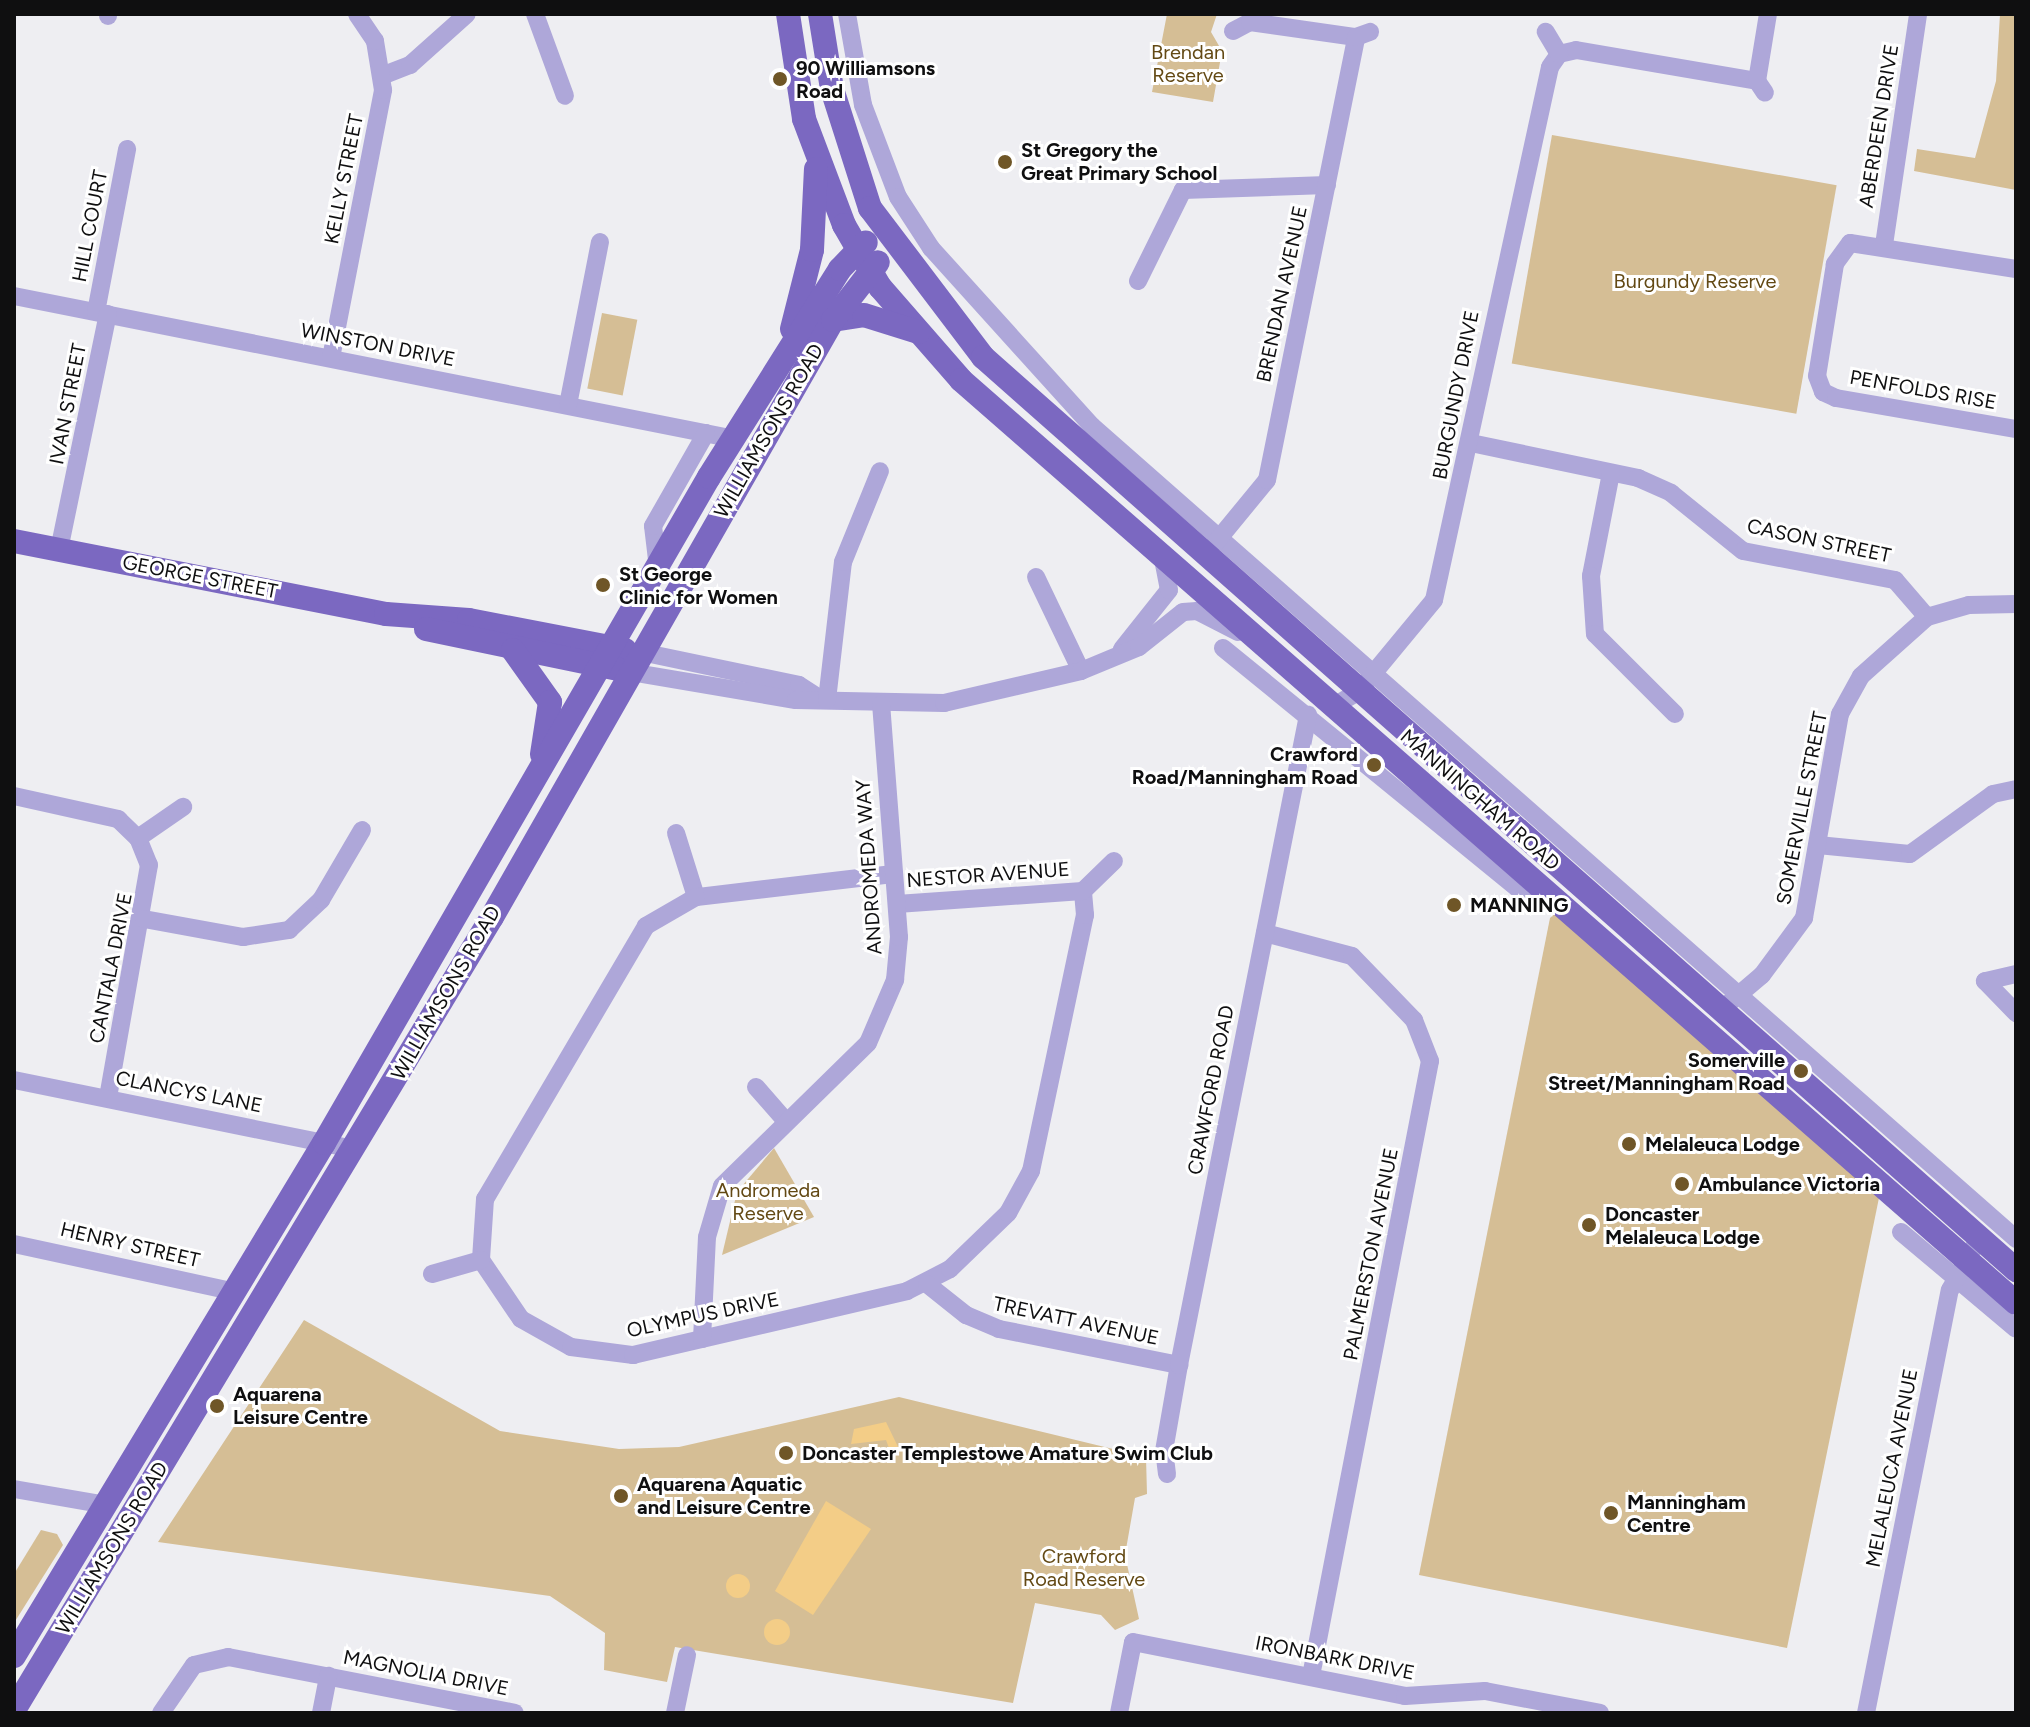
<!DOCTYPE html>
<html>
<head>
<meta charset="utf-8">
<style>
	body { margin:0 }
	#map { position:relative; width:2030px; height:1727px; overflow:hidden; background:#eeeef2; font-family:Figtree,sans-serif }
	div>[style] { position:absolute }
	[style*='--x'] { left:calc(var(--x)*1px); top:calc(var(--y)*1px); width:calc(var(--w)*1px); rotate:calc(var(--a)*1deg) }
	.green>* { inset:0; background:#d5be95; transform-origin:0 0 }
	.water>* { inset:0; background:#f3cd87 }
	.round { border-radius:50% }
	.minor>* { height:18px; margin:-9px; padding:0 9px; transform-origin:9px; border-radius:9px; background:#aea7d9 }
	.major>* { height:24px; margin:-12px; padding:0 12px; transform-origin:12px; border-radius:12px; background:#7b68c1 }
	.dots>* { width:22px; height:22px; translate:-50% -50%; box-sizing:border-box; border:4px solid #fff; border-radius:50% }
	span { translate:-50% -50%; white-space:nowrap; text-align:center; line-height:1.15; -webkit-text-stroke:6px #fff; paint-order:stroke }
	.park-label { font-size:20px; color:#634914 }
	.poi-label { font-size:20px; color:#0f0f10; font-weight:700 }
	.left { translate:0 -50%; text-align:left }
	.right { translate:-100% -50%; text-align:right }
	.street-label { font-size:20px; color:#0f0f10 }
	.frame { position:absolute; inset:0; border:16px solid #0f0f10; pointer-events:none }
</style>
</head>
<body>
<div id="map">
	<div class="green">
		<i style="clip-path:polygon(1167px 14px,1217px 14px,1211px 32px,1222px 51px,1213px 102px,1152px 92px)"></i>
		<i style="clip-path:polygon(2000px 14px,2016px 14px,2016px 190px,1914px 171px,1917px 149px,1975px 158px,1996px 81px)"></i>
		<i style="left:1552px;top:135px;width:289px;height:232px;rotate:10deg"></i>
		<i style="left:602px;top:313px;width:36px;height:77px;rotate:11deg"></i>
		<i style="clip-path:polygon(1560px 909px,1881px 1188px,1787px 1648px,1419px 1575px,1550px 918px)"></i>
		<i style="clip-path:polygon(774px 1148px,814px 1217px,722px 1255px,737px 1192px)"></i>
		<i style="clip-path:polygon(304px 1320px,500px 1431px,619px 1449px,679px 1447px,899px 1397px,1146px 1457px,1147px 1494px,1135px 1498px,1125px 1555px,1139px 1619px,1115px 1630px,1101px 1615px,1035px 1603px,1013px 1703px,675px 1647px,667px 1682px,604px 1670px,605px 1633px,550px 1596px,158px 1542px)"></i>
		<i style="clip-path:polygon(41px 1530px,57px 1534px,63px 1545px,14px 1623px,14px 1574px)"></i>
	</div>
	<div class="water">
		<i style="clip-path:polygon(886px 1422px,900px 1451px,893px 1459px,886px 1440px,851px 1444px,854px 1429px)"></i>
		<i style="clip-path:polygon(826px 1501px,871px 1529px,813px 1615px,775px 1591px)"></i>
		<i class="round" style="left:726px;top:1574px;width:24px;height:24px"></i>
		<i class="round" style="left:764px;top:1619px;width:26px;height:26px"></i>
	</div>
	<div class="minor">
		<i style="--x:535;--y:14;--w:87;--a:69.9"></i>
		<i style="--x:847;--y:14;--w:92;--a:80"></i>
		<i style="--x:863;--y:105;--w:98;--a:69.2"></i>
		<i style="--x:898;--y:197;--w:61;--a:57.1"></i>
		<i style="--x:931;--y:248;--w:240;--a:47.9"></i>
		<i style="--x:1092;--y:426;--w:1231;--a:41.34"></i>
		<i style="--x:108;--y:16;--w:2;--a:-90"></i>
		<i style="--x:1233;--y:31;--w:19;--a:-28"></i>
		<i style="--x:1250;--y:22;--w:107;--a:8.1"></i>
		<i style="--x:1559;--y:54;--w:17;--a:-13"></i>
		<i style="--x:1576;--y:50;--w:184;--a:9.7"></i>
		<i style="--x:1757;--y:81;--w:14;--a:56"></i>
		<i style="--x:384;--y:75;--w:28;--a:-21"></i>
		<i style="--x:410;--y:65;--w:76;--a:-41.8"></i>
		<i style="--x:1757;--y:81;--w:68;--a:-80.7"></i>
		<i style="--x:1884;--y:245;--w:233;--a:-81.6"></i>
		<i style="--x:2016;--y:269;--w:168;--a:-171.1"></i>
		<i style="--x:1850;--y:243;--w:26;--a:126"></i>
		<i style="--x:1835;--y:264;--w:113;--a:99.1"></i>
		<i style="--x:1817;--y:376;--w:17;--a:69"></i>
		<i style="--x:1823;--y:392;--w:14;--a:25"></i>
		<i style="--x:1836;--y:398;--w:183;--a:9.8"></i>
		<i style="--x:1138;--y:281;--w:102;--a:-63.7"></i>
		<i style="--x:1183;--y:190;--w:144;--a:-2"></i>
		<i style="--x:14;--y:296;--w:734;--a:11.23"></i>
		<i style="--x:96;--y:312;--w:166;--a:-79.2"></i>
		<i style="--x:331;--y:358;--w:273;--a:-79"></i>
		<i style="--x:383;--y:90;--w:50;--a:-99.3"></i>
		<i style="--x:375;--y:41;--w:32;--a:-124"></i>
		<i style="--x:568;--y:405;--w:166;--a:-78.9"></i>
		<i style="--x:1471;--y:443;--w:171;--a:11.8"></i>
		<i style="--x:1638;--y:478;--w:36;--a:24"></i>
		<i style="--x:1671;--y:493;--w:92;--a:38.9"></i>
		<i style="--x:1743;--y:551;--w:155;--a:10.8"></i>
		<i style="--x:1895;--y:580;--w:49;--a:49.1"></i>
		<i style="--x:1611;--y:473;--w:105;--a:101"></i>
		<i style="--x:1591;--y:576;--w:58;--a:86.1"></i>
		<i style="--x:1595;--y:634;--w:113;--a:45"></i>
		<i style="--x:1216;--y:542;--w:80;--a:-50.6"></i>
		<i style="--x:1267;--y:480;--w:452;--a:-78.6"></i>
		<i style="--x:1356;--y:37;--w:15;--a:-20"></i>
		<i style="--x:59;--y:550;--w:241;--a:-78.3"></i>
		<i style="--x:658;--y:568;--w:42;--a:-96.8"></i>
		<i style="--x:653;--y:526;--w:107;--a:-60.3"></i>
		<i style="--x:1036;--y:577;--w:104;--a:64.4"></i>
		<i style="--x:1223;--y:648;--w:395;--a:39.2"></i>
		<i style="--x:1529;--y:898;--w:21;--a:5"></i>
		<i style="--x:1122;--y:649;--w:75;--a:-51.5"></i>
		<i style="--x:1169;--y:590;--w:33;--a:-101"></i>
		<i style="--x:641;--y:652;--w:161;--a:11.8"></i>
		<i style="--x:799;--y:685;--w:24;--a:33"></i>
		<i style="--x:630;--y:672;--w:168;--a:9.6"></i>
		<i style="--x:796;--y:700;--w:148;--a:1.2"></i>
		<i style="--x:944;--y:703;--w:141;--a:-13.1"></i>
		<i style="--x:1081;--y:671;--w:63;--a:-22.5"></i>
		<i style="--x:1139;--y:647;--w:56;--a:-38.5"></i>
		<i style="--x:1183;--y:612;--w:14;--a:-4"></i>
		<i style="--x:1197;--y:611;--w:46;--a:27.1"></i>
		<i style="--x:827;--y:700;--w:139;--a:-83.4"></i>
		<i style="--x:843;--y:562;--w:98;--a:-67.9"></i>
		<i style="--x:1332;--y:707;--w:30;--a:-30"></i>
		<i style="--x:1358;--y:692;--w:119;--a:-50.4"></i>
		<i style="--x:1434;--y:600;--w:545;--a:-77.72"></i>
		<i style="--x:1550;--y:67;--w:16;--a:-55"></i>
		<i style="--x:1559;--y:54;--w:26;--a:-121"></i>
		<i style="--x:14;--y:796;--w:107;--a:12.5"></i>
		<i style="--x:118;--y:819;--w:28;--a:44"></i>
		<i style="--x:138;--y:838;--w:29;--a:68"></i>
		<i style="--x:149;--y:865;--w:237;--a:100"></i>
		<i style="--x:676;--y:833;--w:67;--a:72.6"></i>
		<i style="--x:138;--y:838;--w:55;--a:-34.6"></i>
		<i style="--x:1818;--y:845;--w:92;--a:5.6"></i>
		<i style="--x:1910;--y:854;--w:102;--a:-35.9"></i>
		<i style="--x:1993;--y:794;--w:24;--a:-12"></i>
		<i style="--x:893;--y:874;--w:198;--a:173.3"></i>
		<i style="--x:696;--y:897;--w:58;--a:149.9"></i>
		<i style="--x:646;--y:926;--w:317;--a:120.5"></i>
		<i style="--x:485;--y:1199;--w:61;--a:93.8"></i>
		<i style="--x:481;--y:1260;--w:71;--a:55.9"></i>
		<i style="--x:521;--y:1319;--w:57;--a:29.2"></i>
		<i style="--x:571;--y:1347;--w:63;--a:7.4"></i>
		<i style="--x:633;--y:1355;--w:281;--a:-13.1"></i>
		<i style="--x:907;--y:1291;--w:48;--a:-27.1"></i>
		<i style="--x:950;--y:1269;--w:81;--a:-44"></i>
		<i style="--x:1008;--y:1213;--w:48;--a:-61.3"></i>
		<i style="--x:1031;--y:1171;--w:262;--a:-78.1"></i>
		<i style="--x:1085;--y:915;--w:24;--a:-95"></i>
		<i style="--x:1083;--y:891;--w:43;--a:-44.1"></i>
		<i style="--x:897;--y:904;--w:186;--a:-4"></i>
		<i style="--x:144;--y:919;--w:101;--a:10.3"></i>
		<i style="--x:243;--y:937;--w:47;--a:-8.7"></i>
		<i style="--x:289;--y:930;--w:44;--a:-43.2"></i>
		<i style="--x:321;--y:900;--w:81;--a:-59.6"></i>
		<i style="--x:1265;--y:933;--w:90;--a:14.8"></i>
		<i style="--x:1352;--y:956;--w:89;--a:45.9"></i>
		<i style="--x:1414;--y:1020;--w:44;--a:68.7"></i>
		<i style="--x:1430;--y:1061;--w:626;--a:100.95"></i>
		<i style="--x:2016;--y:974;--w:32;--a:167"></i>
		<i style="--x:1985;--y:981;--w:45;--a:45.9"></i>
		<i style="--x:1729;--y:1003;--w:43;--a:-40.3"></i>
		<i style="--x:1762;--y:975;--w:71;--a:-53.6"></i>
		<i style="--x:1804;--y:918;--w:207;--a:-80"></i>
		<i style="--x:1840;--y:714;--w:43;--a:-61.1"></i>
		<i style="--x:1861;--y:676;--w:89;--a:-41.8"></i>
		<i style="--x:1927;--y:617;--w:44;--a:-15.9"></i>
		<i style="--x:1969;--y:605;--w:47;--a:-1.2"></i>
		<i style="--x:14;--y:1080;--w:347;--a:11.5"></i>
		<i style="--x:756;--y:1087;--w:43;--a:48.8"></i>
		<i style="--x:1901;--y:1232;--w:150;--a:40.1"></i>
		<i style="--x:14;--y:1244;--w:227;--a:12.2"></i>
		<i style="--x:432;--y:1274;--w:51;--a:-15.9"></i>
		<i style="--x:927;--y:1284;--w:50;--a:38.5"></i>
		<i style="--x:966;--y:1315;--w:36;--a:23"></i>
		<i style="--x:999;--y:1329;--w:184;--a:11.3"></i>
		<i style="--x:702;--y:1339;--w:102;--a:-87.2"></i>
		<i style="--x:707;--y:1237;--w:53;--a:-73.6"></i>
		<i style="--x:722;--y:1186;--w:204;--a:-44.4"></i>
		<i style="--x:868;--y:1043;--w:69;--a:-66.8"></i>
		<i style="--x:895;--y:980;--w:43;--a:-84.7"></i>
		<i style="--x:899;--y:937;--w:233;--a:-94.4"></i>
		<i style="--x:1167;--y:1474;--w:23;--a:-97"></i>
		<i style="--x:1164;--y:1451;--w:87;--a:-80.1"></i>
		<i style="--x:1179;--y:1365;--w:663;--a:-78.77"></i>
		<i style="--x:14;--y:1489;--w:93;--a:9.9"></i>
		<i style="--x:161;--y:1713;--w:58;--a:-55.5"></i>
		<i style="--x:194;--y:1665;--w:35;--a:-13"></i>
		<i style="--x:228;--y:1657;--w:292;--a:11"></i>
		<i style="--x:321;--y:1713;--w:38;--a:-79"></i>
		<i style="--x:675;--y:1713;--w:59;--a:-78.3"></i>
		<i style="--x:1119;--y:1713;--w:72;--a:-78.8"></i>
		<i style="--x:1133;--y:1642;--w:277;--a:11.2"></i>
		<i style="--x:1405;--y:1696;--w:80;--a:-3.6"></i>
		<i style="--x:1485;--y:1691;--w:117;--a:10.8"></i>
		<i style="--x:1866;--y:1713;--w:431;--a:-78.8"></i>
		<i style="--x:1950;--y:1290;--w:60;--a:-60.9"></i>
	</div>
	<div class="major">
		<i style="--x:788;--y:14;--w:106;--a:81.3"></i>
		<i style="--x:804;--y:119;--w:113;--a:69.3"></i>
		<i style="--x:844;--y:225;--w:72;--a:59.9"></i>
		<i style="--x:880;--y:287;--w:123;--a:48.9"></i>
		<i style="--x:961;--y:380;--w:1402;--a:41.18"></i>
		<i style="--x:820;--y:14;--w:76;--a:80.9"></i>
		<i style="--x:832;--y:89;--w:125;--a:72.3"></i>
		<i style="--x:870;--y:208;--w:187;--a:52.8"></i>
		<i style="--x:983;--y:357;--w:1379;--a:41.47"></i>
		<i style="--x:833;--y:320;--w:31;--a:-9"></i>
		<i style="--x:864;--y:315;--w:57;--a:17.5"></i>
		<i style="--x:792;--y:329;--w:81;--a:-75.8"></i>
		<i style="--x:812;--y:250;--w:81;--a:-87.2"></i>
		<i style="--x:14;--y:541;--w:379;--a:11.1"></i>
		<i style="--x:386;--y:614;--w:83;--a:4.1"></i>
		<i style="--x:469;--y:620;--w:159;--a:10.9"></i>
		<i style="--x:426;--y:629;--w:195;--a:11.8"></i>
		<i style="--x:513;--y:650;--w:64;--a:54.6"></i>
		<i style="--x:550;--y:702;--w:53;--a:98.7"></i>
		<i style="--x:14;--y:1656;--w:599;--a:-58.86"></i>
		<i style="--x:324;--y:1143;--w:769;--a:-59.97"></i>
		<i style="--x:709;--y:477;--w:246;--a:-57.8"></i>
		<i style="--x:840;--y:269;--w:37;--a:-46"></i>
		<i style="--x:14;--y:1710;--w:926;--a:-58.92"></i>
		<i style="--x:492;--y:917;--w:688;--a:-60.27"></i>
		<i style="--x:833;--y:320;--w:73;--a:-52.2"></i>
	</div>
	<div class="dots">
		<i style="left:780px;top:79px;background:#6f5627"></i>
		<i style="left:1005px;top:162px;background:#6f5627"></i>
		<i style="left:603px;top:585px;background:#6f5627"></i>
		<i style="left:1374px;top:765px;background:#6f5627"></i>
		<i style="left:1454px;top:905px;background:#6f5627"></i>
		<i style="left:1801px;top:1071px;background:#6f5627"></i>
		<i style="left:1629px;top:1144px;background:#6f5627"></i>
		<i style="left:1682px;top:1184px;background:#6f5627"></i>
		<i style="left:1589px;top:1225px;background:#6f5627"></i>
		<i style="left:217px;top:1406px;background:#6f5627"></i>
		<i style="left:786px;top:1453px;background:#6f5627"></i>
		<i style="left:621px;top:1496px;background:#6f5627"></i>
		<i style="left:1611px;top:1513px;background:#6f5627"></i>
	</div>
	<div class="park-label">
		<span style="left:1188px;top:64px">Brendan<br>Reserve</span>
		<span style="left:1695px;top:281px">Burgundy Reserve</span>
		<span style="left:768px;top:1202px">Andromeda<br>Reserve</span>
		<span style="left:1084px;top:1568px">Crawford<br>Road Reserve</span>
	</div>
	<div class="poi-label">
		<span class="left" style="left:796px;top:80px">90 Williamsons<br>Road</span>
		<span class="left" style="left:1021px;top:162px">St Gregory the<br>Great Primary School</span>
		<span class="left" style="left:619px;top:586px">St George<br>Clinic for Women</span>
		<span class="right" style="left:1358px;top:766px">Crawford<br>Road/Manningham Road</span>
		<span class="left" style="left:1470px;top:905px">MANNING</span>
		<span class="right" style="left:1785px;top:1072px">Somerville<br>Street/Manningham Road</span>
		<span class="left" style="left:1645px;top:1144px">Melaleuca Lodge</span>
		<span class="left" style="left:1698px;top:1184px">Ambulance Victoria</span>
		<span class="left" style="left:1605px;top:1226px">Doncaster<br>Melaleuca Lodge</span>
		<span class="left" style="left:233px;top:1406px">Aquarena<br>Leisure Centre</span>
		<span class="left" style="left:802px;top:1453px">Doncaster Templestowe Amature Swim Club</span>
		<span class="left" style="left:637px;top:1496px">Aquarena Aquatic<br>and Leisure Centre</span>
		<span class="left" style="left:1627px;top:1514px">Manningham<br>Centre</span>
	</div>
	<div class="street-label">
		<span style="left:1879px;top:126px;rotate:-81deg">ABERDEEN DRIVE</span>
		<span style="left:344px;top:179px;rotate:-79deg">KELLY STREET</span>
		<span style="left:90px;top:226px;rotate:-79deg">HILL COURT</span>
		<span style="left:1282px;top:294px;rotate:-78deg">BRENDAN AVENUE</span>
		<span style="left:378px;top:345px;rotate:11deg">WINSTON DRIVE</span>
		<span style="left:1923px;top:390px;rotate:10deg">PENFOLDS RISE</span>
		<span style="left:1456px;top:395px;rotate:-79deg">BURGUNDY DRIVE</span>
		<span style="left:68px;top:404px;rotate:-79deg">IVAN STREET</span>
		<span style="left:769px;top:431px;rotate:-60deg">WILLIAMSONS ROAD</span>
		<span style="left:1819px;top:541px;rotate:12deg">CASON STREET</span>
		<span style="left:200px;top:577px;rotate:11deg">GEORGE STREET</span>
		<span style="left:1480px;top:800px;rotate:41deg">MANNINGHAM ROAD</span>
		<span style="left:1802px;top:808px;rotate:-79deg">SOMERVILLE STREET</span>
		<span style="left:869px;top:867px;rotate:-94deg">ANDROMEDA WAY</span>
		<span style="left:988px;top:875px;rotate:-4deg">NESTOR AVENUE</span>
		<span style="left:111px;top:968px;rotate:-79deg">CANTALA DRIVE</span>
		<span style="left:446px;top:993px;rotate:-60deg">WILLIAMSONS ROAD</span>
		<span style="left:1211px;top:1090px;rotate:-79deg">CRAWFORD ROAD</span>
		<span style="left:189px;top:1092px;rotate:11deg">CLANCYS LANE</span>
		<span style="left:130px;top:1245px;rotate:13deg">HENRY STREET</span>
		<span style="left:1371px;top:1254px;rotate:-79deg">PALMERSTON AVENUE</span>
		<span style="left:703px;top:1315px;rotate:-12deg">OLYMPUS DRIVE</span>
		<span style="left:1076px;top:1321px;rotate:12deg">TREVATT AVENUE</span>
		<span style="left:1892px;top:1468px;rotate:-79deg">MELALEUCA AVENUE</span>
		<span style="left:112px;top:1548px;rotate:-59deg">WILLIAMSONS ROAD</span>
		<span style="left:1335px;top:1658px;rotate:11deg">IRONBARK DRIVE</span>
		<span style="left:426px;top:1673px;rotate:11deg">MAGNOLIA DRIVE</span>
	</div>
	<div class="frame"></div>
</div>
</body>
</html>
